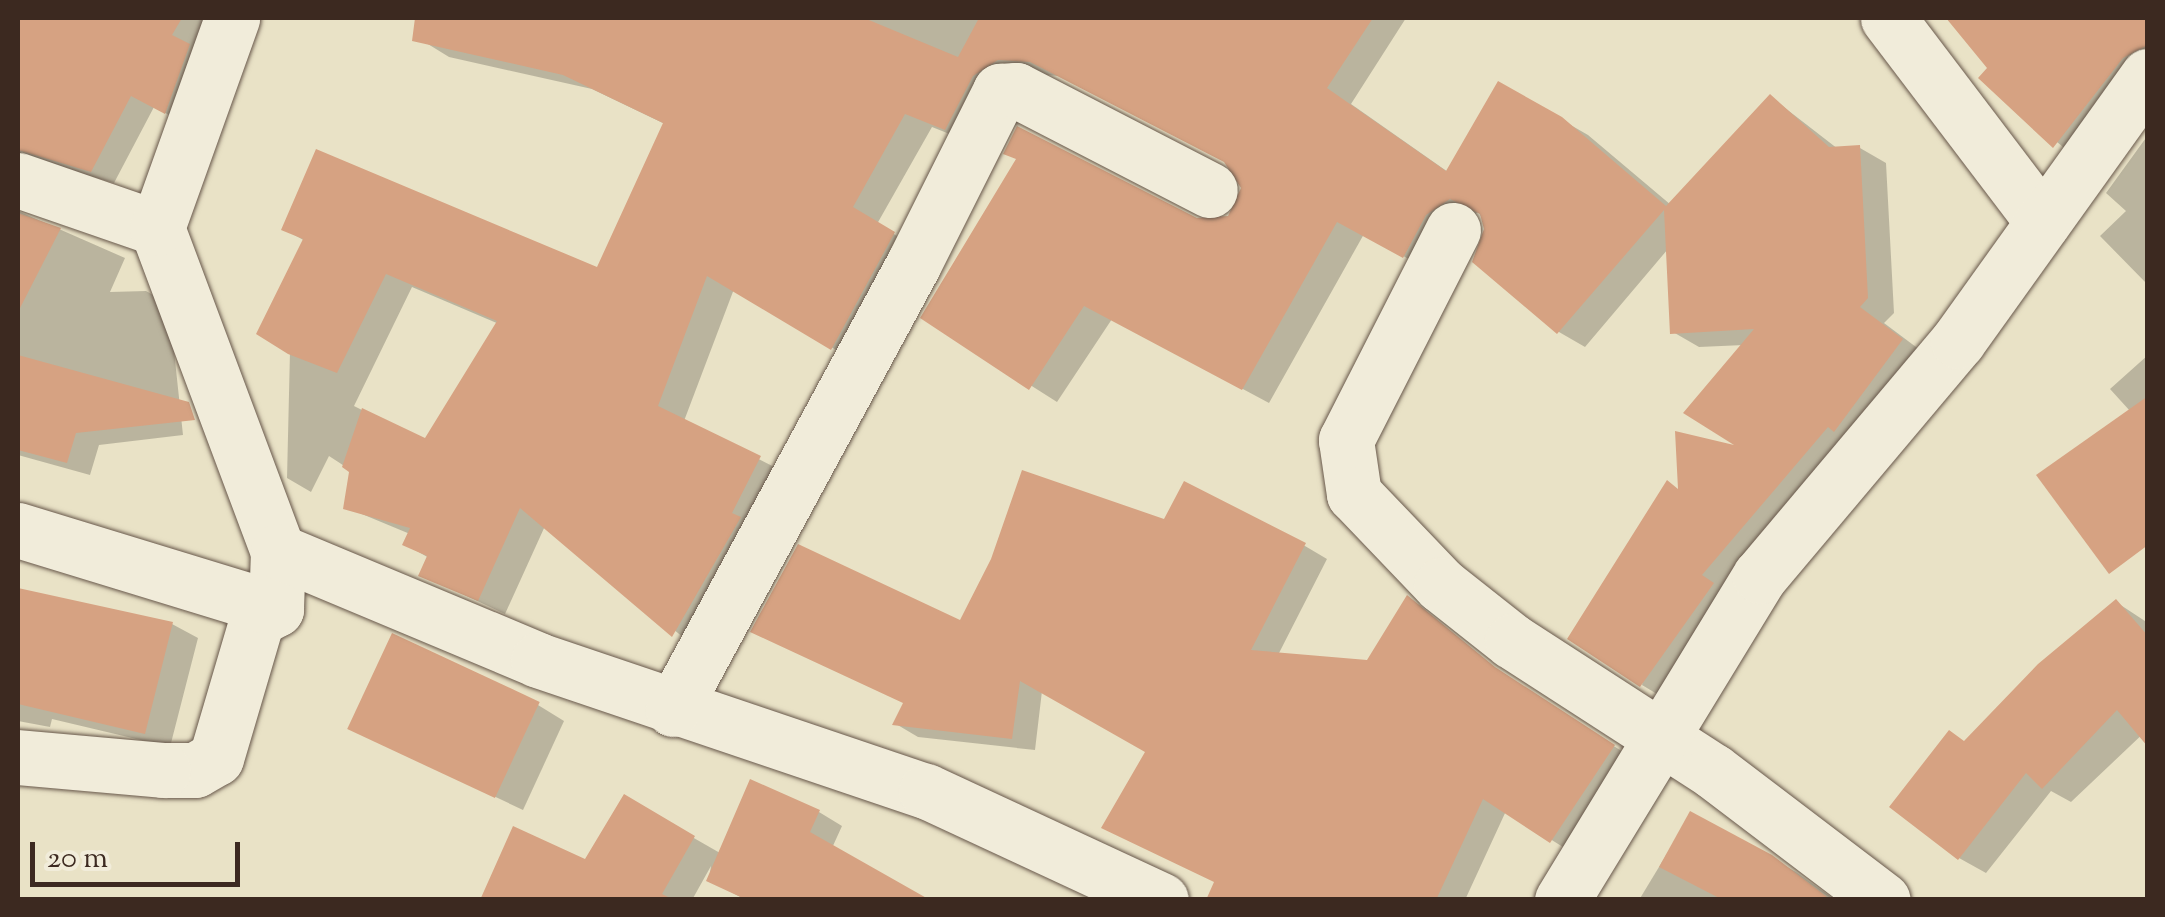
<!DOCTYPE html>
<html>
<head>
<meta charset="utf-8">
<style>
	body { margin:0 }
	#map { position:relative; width:2165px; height:917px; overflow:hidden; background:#e9e2c6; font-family:"Sorts Mill Goudy",serif }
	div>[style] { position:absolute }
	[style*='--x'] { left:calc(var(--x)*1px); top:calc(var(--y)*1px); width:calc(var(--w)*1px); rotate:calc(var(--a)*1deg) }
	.shadow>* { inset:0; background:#0003 }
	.building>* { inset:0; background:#d6a282; transform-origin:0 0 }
	.roads { filter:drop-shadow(0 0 2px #67574a) drop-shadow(0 0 2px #67574a) }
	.street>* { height:55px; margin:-27.5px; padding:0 27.5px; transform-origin:27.5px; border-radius:27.5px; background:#f1ecda }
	span { translate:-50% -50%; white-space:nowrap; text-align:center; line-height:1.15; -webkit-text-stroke:8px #f1ecda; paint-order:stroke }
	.frame { position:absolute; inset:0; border:20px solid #3c2920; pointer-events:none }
	.scale { position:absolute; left:30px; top:842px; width:210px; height:45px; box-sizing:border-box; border:5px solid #3c2920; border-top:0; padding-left:12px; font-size:30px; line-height:35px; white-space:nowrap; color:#3c2920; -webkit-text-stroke:8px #f1ecda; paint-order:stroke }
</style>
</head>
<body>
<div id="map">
	<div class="shadow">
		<i style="clip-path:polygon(18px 18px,211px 18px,188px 125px,154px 107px,114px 183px,37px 161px,18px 178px)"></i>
		<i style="clip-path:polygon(evenodd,418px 18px,1259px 18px,1274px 28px,1280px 18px,1406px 18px,1351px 104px,1448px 172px,1499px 84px,1588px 135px,1671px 205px,1771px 97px,1838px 149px,1860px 148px,1886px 163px,1894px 313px,1884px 323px,1928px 356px,1667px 700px,1642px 685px,1681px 492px,1746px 450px,1744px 345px,1699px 347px,1673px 332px,1668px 249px,1585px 347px,1559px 332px,1478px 212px,1452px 229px,1430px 271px,1364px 234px,1269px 403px,1112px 319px,1057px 402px,923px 317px,1196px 221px,1229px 218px,1244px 187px,1228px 163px,1059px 76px,1025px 73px,972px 143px,932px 127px,877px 224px,919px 249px,858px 363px,734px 289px,684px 421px,786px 473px,699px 650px,545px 526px,505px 614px,422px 575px,429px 558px,405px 544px,410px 534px,345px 507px,352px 471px,329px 456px,311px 492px,287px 478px,290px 351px,305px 241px,284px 229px,598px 270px,665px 124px,592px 89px,449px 57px,423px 41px,418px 18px,412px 287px,499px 324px,426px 442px,354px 406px,412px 287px)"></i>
		<i style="clip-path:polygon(1949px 18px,2148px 18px,2148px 77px,2082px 163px,1981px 78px,1990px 69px)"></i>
		<i style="clip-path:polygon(2148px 135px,2148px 285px,2100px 236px,2126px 211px,2106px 193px)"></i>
		<i style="clip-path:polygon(18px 211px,125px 258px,110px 292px,146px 291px,169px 304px,183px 435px,99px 445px,90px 475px,18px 455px)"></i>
		<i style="clip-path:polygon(2148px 355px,2148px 496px,2130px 411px,2110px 389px)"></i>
		<i style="clip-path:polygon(1166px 522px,1305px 546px,1327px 559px,1278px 655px,1368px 663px,1408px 598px,1503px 677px,1636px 760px,1574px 854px,1506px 811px,1465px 900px,1208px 900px,1216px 883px,1148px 751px,1042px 691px,1035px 750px,918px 737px,896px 724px,961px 623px)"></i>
		<i style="clip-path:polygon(18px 592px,172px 624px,198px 638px,170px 747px,52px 719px,50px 727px,18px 721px)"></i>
		<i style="clip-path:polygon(2116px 602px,2148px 623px,2148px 729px,2071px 802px,2051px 791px,1986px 873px,1959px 858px,1966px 743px)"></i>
		<i style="clip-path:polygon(538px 705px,564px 721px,523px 810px,350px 728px)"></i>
		<i style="clip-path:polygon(624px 798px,720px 853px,819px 812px,842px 826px,832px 848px,924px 900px,746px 900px,709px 880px,711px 866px,692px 900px,492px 900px,586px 862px)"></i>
		<i style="clip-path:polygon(1691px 814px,1796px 872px,1835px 900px,1639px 900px)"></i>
	</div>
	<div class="building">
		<i style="clip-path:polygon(18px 18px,182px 18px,172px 35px,190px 44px,165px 114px,131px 96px,91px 172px,18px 150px)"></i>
		<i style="clip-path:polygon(415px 18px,864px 18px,958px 57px,979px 18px,1373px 18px,1327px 88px,1446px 171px,1498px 81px,1562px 117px,1666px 206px,1770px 94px,1829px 147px,1860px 145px,1868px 298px,1860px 307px,1903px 339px,1834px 432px,1828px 427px,1702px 575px,1714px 583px,1640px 687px,1567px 639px,1667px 480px,1678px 489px,1675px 431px,1734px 445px,1683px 413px,1754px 329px,1670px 334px,1664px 210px,1557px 334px,1472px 262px,1484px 229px,1480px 214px,1450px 199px,1426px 215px,1403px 258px,1337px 222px,1242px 390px,1084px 306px,1029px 390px,920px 318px,1016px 159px,1003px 154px,1017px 126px,1197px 218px,1228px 216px,1241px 188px,1224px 162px,1030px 62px,998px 60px,973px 76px,945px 130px,905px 114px,853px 207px,895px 232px,831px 350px,707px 276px,658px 406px,761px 456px,732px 513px,741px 517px,672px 637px,520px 508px,478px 601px,418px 576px,427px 556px,402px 545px,410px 528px,343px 509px,349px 472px,342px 467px,362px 408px,425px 438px,497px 321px,386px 274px,337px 373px,288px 354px,256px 334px,303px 239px,281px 230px,316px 149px,597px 267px,663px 123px,563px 75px,412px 41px)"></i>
		<i style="clip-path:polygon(1946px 18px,2148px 18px,2148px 45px,2123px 58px,2053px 148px,1978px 78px,1987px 68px)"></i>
		<i style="clip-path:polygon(18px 213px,61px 228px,18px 312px)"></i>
		<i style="clip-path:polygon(18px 355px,189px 402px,195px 420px,76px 433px,67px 463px,18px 450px)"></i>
		<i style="clip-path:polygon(2148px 396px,2148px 545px,2109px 574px,2036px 475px)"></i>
		<i style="clip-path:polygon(1022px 470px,1164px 519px,1184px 481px,1306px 543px,1251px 650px,1367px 660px,1407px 595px,1495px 667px,1615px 745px,1550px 843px,1483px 799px,1436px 900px,1206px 900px,1214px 882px,1101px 828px,1145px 752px,1020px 681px,1012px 739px,892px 725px,903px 703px,750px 632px,798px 544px,960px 620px,991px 559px)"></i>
		<i style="clip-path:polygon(18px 588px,173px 622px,145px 734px,18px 704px)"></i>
		<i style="clip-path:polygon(2116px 599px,2148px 636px,2148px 747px,2117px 710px,2042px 789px,2026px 773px,1958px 860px,1889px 807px,1949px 730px,1964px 741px,2038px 664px)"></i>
		<i style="left:392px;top:633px;width:163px;height:106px;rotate:25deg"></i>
		<i style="clip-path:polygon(750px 779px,820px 810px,810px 832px,930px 900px,747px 900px,706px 881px)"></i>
		<i style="clip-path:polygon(624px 794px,695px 836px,662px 894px,674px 900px,480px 900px,513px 826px,585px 859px)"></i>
		<i style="clip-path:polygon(1690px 811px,1772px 855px,1831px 900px,1723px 900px,1659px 867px)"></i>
	</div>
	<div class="roads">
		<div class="street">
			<i style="--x:1888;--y:18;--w:256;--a:52.8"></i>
			<i style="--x:18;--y:180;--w:147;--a:19.1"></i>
			<i style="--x:157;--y:228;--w:345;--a:69.5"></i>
			<i style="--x:278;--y:551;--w:58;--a:92"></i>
			<i style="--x:276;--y:609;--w:21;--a:152"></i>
			<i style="--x:257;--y:619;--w:145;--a:106.4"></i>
			<i style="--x:216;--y:758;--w:24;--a:150"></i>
			<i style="--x:195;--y:770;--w:32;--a:180"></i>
			<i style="--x:163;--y:770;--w:146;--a:-174.9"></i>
			<i style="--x:157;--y:228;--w:223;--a:-70.3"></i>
			<i style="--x:1453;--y:230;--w:236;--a:117"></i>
			<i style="--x:1346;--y:440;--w:55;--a:81.6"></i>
			<i style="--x:1354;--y:494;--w:126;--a:46.3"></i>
			<i style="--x:1441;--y:585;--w:90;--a:38.3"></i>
			<i style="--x:1512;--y:641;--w:239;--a:32.9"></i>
			<i style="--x:1713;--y:771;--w:213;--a:37.2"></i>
			<i style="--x:18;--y:530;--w:270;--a:17"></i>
			<i style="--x:278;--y:551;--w:282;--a:22.7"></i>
			<i style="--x:538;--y:660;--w:410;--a:18.7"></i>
			<i style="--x:926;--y:791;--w:259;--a:24.9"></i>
			<i style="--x:673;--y:709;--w:505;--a:-61.61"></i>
			<i style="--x:913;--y:265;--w:195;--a:-63.4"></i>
			<i style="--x:1000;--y:91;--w:16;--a:-4"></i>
			<i style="--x:1016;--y:90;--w:218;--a:27.3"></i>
			<i style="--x:1562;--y:900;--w:380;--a:-58.6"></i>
			<i style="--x:1760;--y:576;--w:307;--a:-49.9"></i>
			<i style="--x:1958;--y:341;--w:326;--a:-54.4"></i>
		</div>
	</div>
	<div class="frame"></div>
	<div class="scale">20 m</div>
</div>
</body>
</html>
